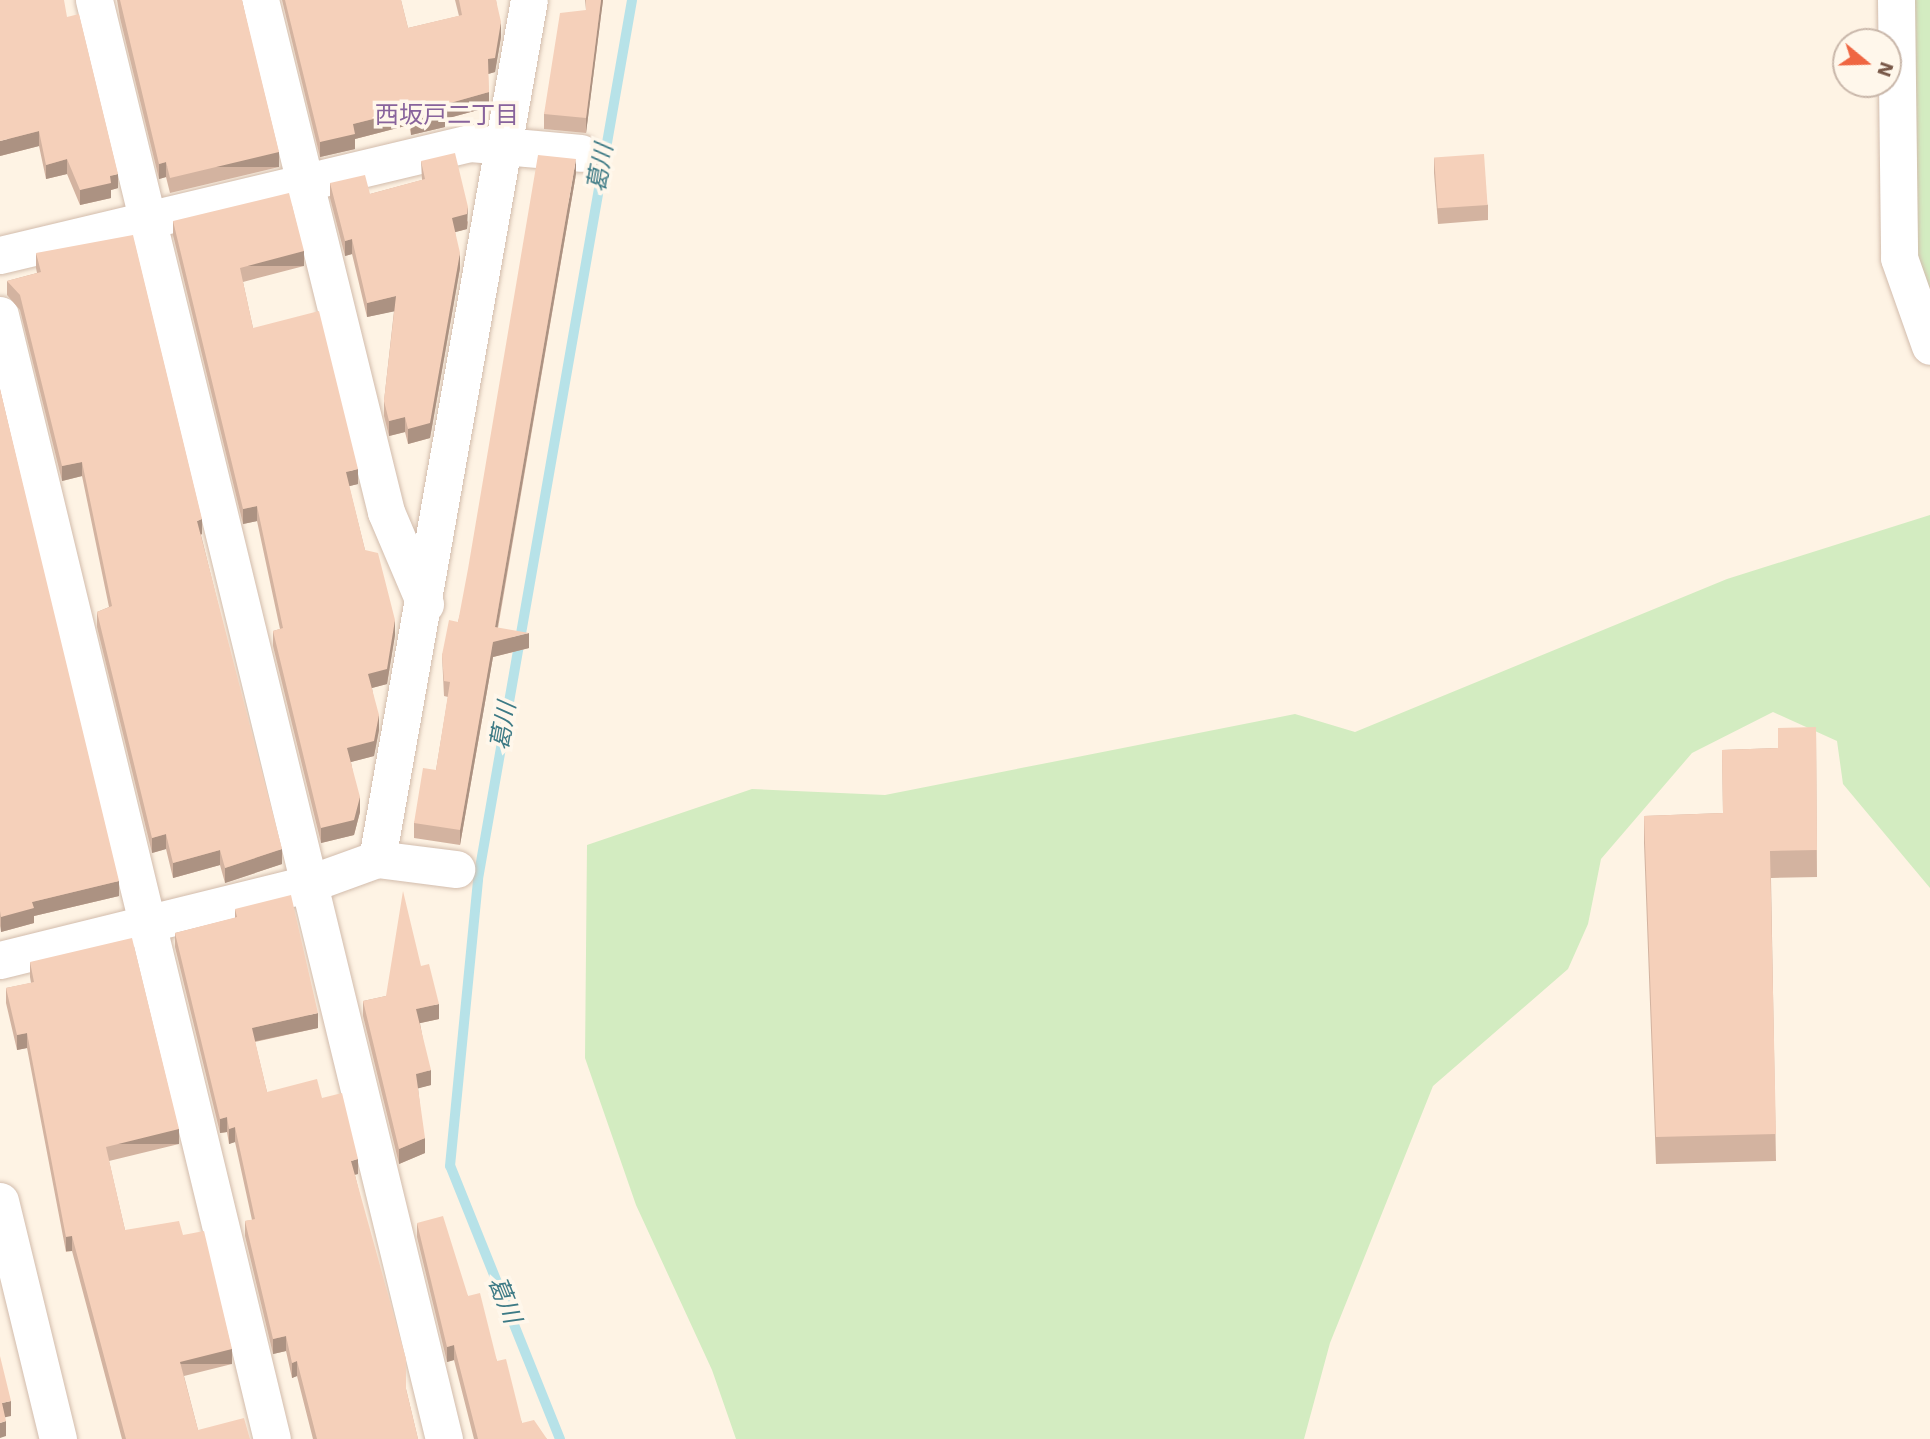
<!DOCTYPE html>
<html>
<head>
<meta charset="utf-8">
<style>
	body { margin:0 }
	#map { position:relative; width:1930px; height:1439px; overflow:hidden; background:#fef3e4; font-family:"Work Sans","Noto Sans JP",sans-serif }
	div>[style] { position:absolute }
	[style*='--x'] { left:calc(var(--x)*1px); top:calc(var(--y)*1px); width:calc(var(--w)*1px); rotate:calc(var(--a)*1deg) }
	.green>* { inset:0; background:#d3ecc1 }
	.stream>* { height:10px; margin:-5px; padding:0 5px; transform-origin:5px; border-radius:5px; background:#b7e2e8 }
	.roads { filter:drop-shadow(0 0 2px #d2bcac) drop-shadow(0 0 2px #d2bcac) }
	.minor>* { height:37px; margin:-18.5px; padding:0 18.5px; transform-origin:18.5px; border-radius:18.5px; background:#fff }
	.wall>* { inset:0; background:#d3b3a0 }
	.shaded-wall>* { inset:0; background:#ac9282; transform-origin:0 0 }
	.building>* { inset:0; background:#f5d0ba; transform-origin:0 0 }
	span { translate:-50% -50%; white-space:nowrap; text-align:center; line-height:1.15; -webkit-text-stroke:7px #fff7eb; paint-order:stroke }
	.neighbourhood-label { font-size:24px; color:#88639c }
	.water-label { font-size:24px; color:#3d7a85; font-style:italic }
	.north { position:absolute; left:1832px; top:28px; width:70px; height:70px; box-sizing:border-box; background:#fff7eb; border:2px solid #c9b7aa; border-radius:50%; rotate:109deg; font-size:19px; font-weight:700; line-height:28px; text-align:center; color:#785848 }
	.north::after { content:''; display:block; margin:auto; width:24px; height:32px; background:#ef6642; clip-path:polygon(50% 0,100% 100%,50% 72%,0 100%) }
</style>
</head>
<body>
<div id="map">
	<div class="green">
		<i style="clip-path:polygon(1880px 0,1930px 0,1930px 292px,1887px 188px)"></i>
		<i style="clip-path:polygon(1930px 515px,1930px 888px,1843px 784px,1837px 741px,1773px 712px,1692px 753px,1601px 859px,1588px 924px,1568px 969px,1433px 1086px,1330px 1343px,1304px 1439px,736px 1439px,712px 1370px,636px 1205px,585px 1058px,587px 845px,752px 789px,885px 795px,1295px 714px,1355px 732px,1727px 579px)"></i>
	</div>
	<div class="stream">
		<i style="--x:560;--y:1439;--w:294;--a:-111.9"></i>
		<i style="--x:450;--y:1166;--w:288;--a:-84.4"></i>
		<i style="--x:478;--y:879;--w:892;--a:-80.06"></i>
	</div>
	<div class="roads">
		<div class="minor">
			<i style="--x:94;--y:0;--w:1481;--a:76.33"></i>
			<i style="--x:260;--y:0;--w:527;--a:76.17"></i>
			<i style="--x:386;--y:512;--w:100;--a:67"></i>
			<i style="--x:1896;--y:0;--w:258;--a:89.3"></i>
			<i style="--x:1899;--y:258;--w:93;--a:70.6"></i>
			<i style="--x:0;--y:255;--w:483;--a:-13.4"></i>
			<i style="--x:470;--y:143;--w:111;--a:5.1"></i>
			<i style="--x:0;--y:315;--w:1156;--a:76.4"></i>
			<i style="--x:377;--y:859;--w:80;--a:7.2"></i>
			<i style="--x:0;--y:960;--w:317;--a:-13.9"></i>
			<i style="--x:308;--y:884;--w:73;--a:-19.9"></i>
			<i style="--x:377;--y:859;--w:872;--a:-79.97"></i>
			<i style="--x:0;--y:1201;--w:245;--a:76.3"></i>
		</div>
	</div>
	<div class="wall">
		<i style="clip-path:polygon(117px 0,242px 0,279px 167px,170px 193px,166px 177px,159px 179px,120px 18px)"></i>
		<i style="clip-path:polygon(282px 0,401px 0,408px 28px,459px 16px,455px 0,496px 0,501px 37px,495px 72px,488px 74px,489px 107px,445px 119px,445px 127px,411px 135px,409px 125px,355px 139px,355px 149px,320px 157px)"></i>
		<i style="clip-path:polygon(585px 0,603px 0,586px 133px,544px 129px,544px 114px,586px 10px)"></i>
		<i style="clip-path:polygon(67px 17px,118px 188px,111px 190px,111px 198px,80px 205px,67px 174px,46px 179px,39px 146px,0 156px)"></i>
		<i style="clip-path:polygon(1434px 158px,1488px 205px,1488px 220px,1438px 224px,1434px 173px)"></i>
		<i style="clip-path:polygon(421px 161px,468px 222px,467px 229px,455px 232px,460px 268px,430px 438px,408px 444px,405px 432px,389px 436px,384px 416px,384px 401px,394px 311px,367px 317px,352px 254px,345px 256px,330px 198px,330px 183px,370px 194px,422px 180px)"></i>
		<i style="clip-path:polygon(576px 174px,498px 628px,529px 648px,493px 657px,460px 845px,414px 838px,414px 823px,436px 770px,448px 697px,444px 696px,442px 655px,458px 622px)"></i>
		<i style="clip-path:polygon(173px 221px,304px 266px,243px 282px,253px 328px,358px 484px,349px 486px,365px 550px,395px 635px,387px 684px,372px 688px,379px 730px,374px 756px,351px 762px,360px 812px,354px 835px,321px 843px,273px 646px,273px 631px,280px 629px,257px 521px,243px 524px,173px 235px)"></i>
		<i style="clip-path:polygon(36px 253px,202px 534px,201px 535px,282px 864px,225px 883px,220px 865px,173px 878px,166px 849px,152px 853px,97px 627px,97px 612px,109px 607px,82px 476px,62px 481px,20px 310px,7px 295px,7px 281px,37px 273px,36px 268px)"></i>
		<i style="clip-path:polygon(0 389px,119px 896px,34px 916px,34px 923px,1px 932px,0 926px)"></i>
		<i style="clip-path:polygon(1816px 727px,1817px 877px,1771px 878px,1776px 1161px,1656px 1164px,1644px 843px,1644px 816px,1723px 813px,1722px 750px,1778px 748px)"></i>
		<i style="clip-path:polygon(235px 909px,318px 1028px,255px 1042px,267px 1092px,322px 1098px,358px 1174px,355px 1175px,418px 1439px,313px 1439px,297px 1376px,292px 1378px,286px 1351px,273px 1354px,245px 1236px,245px 1221px,252px 1220px,235px 1142px,229px 1144px,227px 1132px,220px 1133px,175px 947px,175px 933px,235px 918px)"></i>
		<i style="clip-path:polygon(30px 962px,179px 1144px,109px 1161px,125px 1230px,183px 1235px,232px 1364px,184px 1376px,198px 1430px,250px 1439px,122px 1439px,72px 1251px,66px 1252px,27px 1048px,17px 1050px,6px 1003px,6px 988px,31px 983px,30px 977px)"></i>
		<i style="clip-path:polygon(421px 966px,439px 1019px,420px 1023px,431px 1085px,418px 1088px,425px 1153px,399px 1164px,363px 1016px,363px 1001px,386px 996px)"></i>
		<i style="clip-path:polygon(417px 1223px,468px 1296px,497px 1361px,522px 1423px,547px 1439px,474px 1439px,454px 1360px,447px 1362px,417px 1237px)"></i>
	</div>
	<div class="shaded-wall">
		<i style="clip-path:polygon(601px 0,603px 0,586px 133px,586px 118px)"></i>
		<i style="clip-path:polygon(501px 22px,501px 37px,495px 72px,488px 74px,488px 59px)"></i>
		<i style="clip-path:polygon(489px 92px,489px 107px,445px 119px,445px 127px,411px 135px,411px 121px,443px 105px)"></i>
		<i style="clip-path:polygon(409px 110px,409px 125px,355px 139px,355px 149px,320px 157px,320px 142px,353px 124px)"></i>
		<i style="clip-path:polygon(39px 131px,39px 146px,0 156px,0 141px)"></i>
		<i style="left:279px;top:152px;width:15px;height:112px;rotate:90deg"></i>
		<i style="clip-path:polygon(67px 159px,67px 174px,46px 179px,46px 165px)"></i>
		<i style="clip-path:polygon(576px 159px,576px 174px,495px 641px,529px 633px,529px 648px,493px 657px,460px 845px,460px 830px)"></i>
		<i style="clip-path:polygon(166px 162px,166px 177px,159px 179px,159px 164px)"></i>
		<i style="clip-path:polygon(118px 174px,118px 188px,111px 190px,111px 198px,80px 205px,80px 190px,110px 176px)"></i>
		<i style="clip-path:polygon(468px 207px,467px 229px,452px 233px,452px 218px)"></i>
		<i style="clip-path:polygon(352px 239px,352px 254px,345px 256px,345px 241px)"></i>
		<i style="left:304px;top:251px;width:15px;height:66px;rotate:90deg"></i>
		<i style="clip-path:polygon(460px 253px,460px 268px,430px 438px,408px 444px,408px 429px)"></i>
		<i style="clip-path:polygon(396px 296px,396px 311px,367px 317px,367px 303px)"></i>
		<i style="clip-path:polygon(405px 417px,405px 432px,389px 436px,389px 421px)"></i>
		<i style="clip-path:polygon(82px 462px,82px 476px,62px 481px,62px 466px)"></i>
		<i style="clip-path:polygon(358px 469px,358px 484px,346px 487px,346px 472px)"></i>
		<i style="clip-path:polygon(257px 506px,257px 521px,243px 524px,243px 509px)"></i>
		<i style="clip-path:polygon(202px 519px,202px 534px,197px 535px,197px 521px)"></i>
		<i style="clip-path:polygon(395px 620px,395px 635px,387px 684px,368px 689px,368px 674px)"></i>
		<i style="clip-path:polygon(379px 715px,379px 730px,374px 756px,347px 763px,347px 748px)"></i>
		<i style="clip-path:polygon(360px 797px,360px 812px,354px 835px,321px 843px,321px 828px)"></i>
		<i style="clip-path:polygon(166px 834px,166px 849px,152px 853px,152px 838px)"></i>
		<i style="clip-path:polygon(282px 849px,282px 864px,225px 883px,225px 868px)"></i>
		<i style="clip-path:polygon(220px 850px,220px 865px,173px 878px,173px 863px)"></i>
		<i style="clip-path:polygon(119px 881px,119px 896px,34px 916px,34px 923px,1px 932px,1px 917px,32px 902px)"></i>
		<i style="clip-path:polygon(439px 1004px,439px 1019px,416px 1024px,416px 1009px)"></i>
		<i style="clip-path:polygon(318px 1013px,318px 1028px,252px 1042px,252px 1028px)"></i>
		<i style="clip-path:polygon(27px 1033px,27px 1048px,17px 1050px,17px 1035px)"></i>
		<i style="clip-path:polygon(431px 1070px,431px 1085px,416px 1089px,416px 1074px)"></i>
		<i style="clip-path:polygon(227px 1117px,227px 1132px,220px 1133px,220px 1119px)"></i>
		<i style="clip-path:polygon(235px 1127px,235px 1142px,229px 1144px,229px 1129px)"></i>
		<i style="left:179px;top:1129px;width:15px;height:75px;rotate:90deg"></i>
		<i style="clip-path:polygon(425px 1138px,425px 1153px,399px 1164px,399px 1149px)"></i>
		<i style="clip-path:polygon(358px 1159px,358px 1174px,351px 1175px,351px 1161px)"></i>
		<i style="left:72px;top:1236px;width:15px;height:6px;rotate:90deg"></i>
		<i style="clip-path:polygon(286px 1336px,286px 1351px,273px 1354px,273px 1339px)"></i>
		<i style="clip-path:polygon(454px 1345px,454px 1360px,447px 1362px,447px 1347px)"></i>
		<i style="left:232px;top:1349px;width:15px;height:54px;rotate:90deg"></i>
		<i style="clip-path:polygon(297px 1361px,297px 1376px,292px 1378px,292px 1363px)"></i>
		<i style="clip-path:polygon(11px 1401px,11px 1416px,2px 1418px,2px 1403px)"></i>
		<i style="clip-path:polygon(6px 1421px,6px 1436px,0 1438px,0 1423px)"></i>
	</div>
	<div class="building">
		<i style="clip-path:polygon(0 0,64px 0,67px 17px,79px 14px,118px 174px,110px 176px,111px 183px,80px 190px,67px 159px,46px 165px,39px 131px,0 141px)"></i>
		<i style="clip-path:polygon(120px 0,242px 0,279px 152px,170px 178px,166px 162px,159px 164px)"></i>
		<i style="clip-path:polygon(285px 0,401px 0,408px 28px,462px 15px,459px 0,496px 0,501px 22px,495px 58px,488px 59px,489px 92px,443px 105px,445px 113px,411px 121px,409px 110px,353px 124px,355px 134px,320px 142px)"></i>
		<i style="clip-path:polygon(586px 0,601px 0,586px 118px,544px 114px,560px 13px,586px 10px)"></i>
		<i style="clip-path:polygon(455px 153px,468px 207px,467px 214px,452px 218px,460px 253px,430px 423px,408px 429px,405px 417px,389px 421px,384px 401px,396px 296px,367px 303px,352px 239px,345px 241px,330px 183px,365px 175px,370px 194px,425px 179px,421px 161px)"></i>
		<i style="left:1484px;top:154px;width:51px;height:50px;rotate:86deg"></i>
		<i style="clip-path:polygon(538px 155px,576px 159px,495px 627px,529px 633px,493px 642px,460px 830px,414px 823px,423px 768px,436px 770px,450px 682px,444px 681px,442px 655px,449px 620px,458px 622px,468px 569px)"></i>
		<i style="clip-path:polygon(289px 193px,304px 251px,240px 268px,253px 328px,319px 311px,358px 469px,346px 472px,365px 550px,378px 553px,395px 620px,387px 669px,368px 674px,379px 715px,374px 741px,347px 748px,360px 797px,354px 820px,321px 828px,273px 631px,283px 628px,257px 506px,243px 509px,173px 221px)"></i>
		<i style="clip-path:polygon(133px 235px,202px 519px,197px 521px,282px 849px,225px 868px,220px 850px,173px 863px,166px 834px,152px 838px,97px 612px,112px 606px,82px 462px,62px 466px,20px 295px,7px 281px,41px 272px,36px 253px)"></i>
		<i style="clip-path:polygon(0 389px,119px 881px,32px 902px,34px 908px,1px 917px,0 911px)"></i>
		<i style="clip-path:polygon(1816px 727px,1817px 850px,1770px 851px,1776px 1134px,1656px 1137px,1644px 816px,1723px 813px,1722px 750px,1778px 748px,1778px 728px)"></i>
		<i style="clip-path:polygon(403px 891px,421px 966px,429px 964px,439px 1004px,416px 1009px,431px 1070px,416px 1074px,425px 1138px,399px 1149px,363px 1001px,386px 996px)"></i>
		<i style="clip-path:polygon(291px 895px,318px 1013px,252px 1028px,267px 1092px,317px 1079px,322px 1098px,342px 1093px,358px 1159px,351px 1161px,406px 1359px,406px 1389px,418px 1439px,317px 1439px,297px 1361px,292px 1363px,286px 1336px,273px 1339px,245px 1221px,255px 1219px,235px 1127px,229px 1129px,227px 1117px,220px 1119px,175px 933px,237px 917px,235px 909px)"></i>
		<i style="clip-path:polygon(132px 938px,179px 1129px,106px 1147px,125px 1230px,179px 1221px,183px 1235px,204px 1231px,232px 1349px,180px 1362px,198px 1430px,244px 1418px,250px 1439px,126px 1439px,72px 1236px,66px 1237px,27px 1033px,17px 1035px,6px 988px,34px 982px,30px 962px)"></i>
		<i style="clip-path:polygon(443px 1216px,468px 1296px,480px 1293px,497px 1361px,506px 1359px,522px 1423px,534px 1420px,547px 1439px,478px 1439px,454px 1345px,447px 1347px,417px 1223px)"></i>
		<i style="clip-path:polygon(0 1356px,11px 1401px,2px 1403px,6px 1421px,0 1423px)"></i>
	</div>
	<div class="neighbourhood-label">
		<span style="left:447px;top:116px">西坂戸二丁目</span>
	</div>
	<div class="water-label">
		<span style="left:601px;top:168px;rotate:-80deg">葛川</span>
		<span style="left:504px;top:726px;rotate:-80deg">葛川</span>
		<span style="left:504px;top:1300px;rotate:68deg">葛川</span>
	</div>
	<div class="north">N</div>
</div>
</body>
</html>
